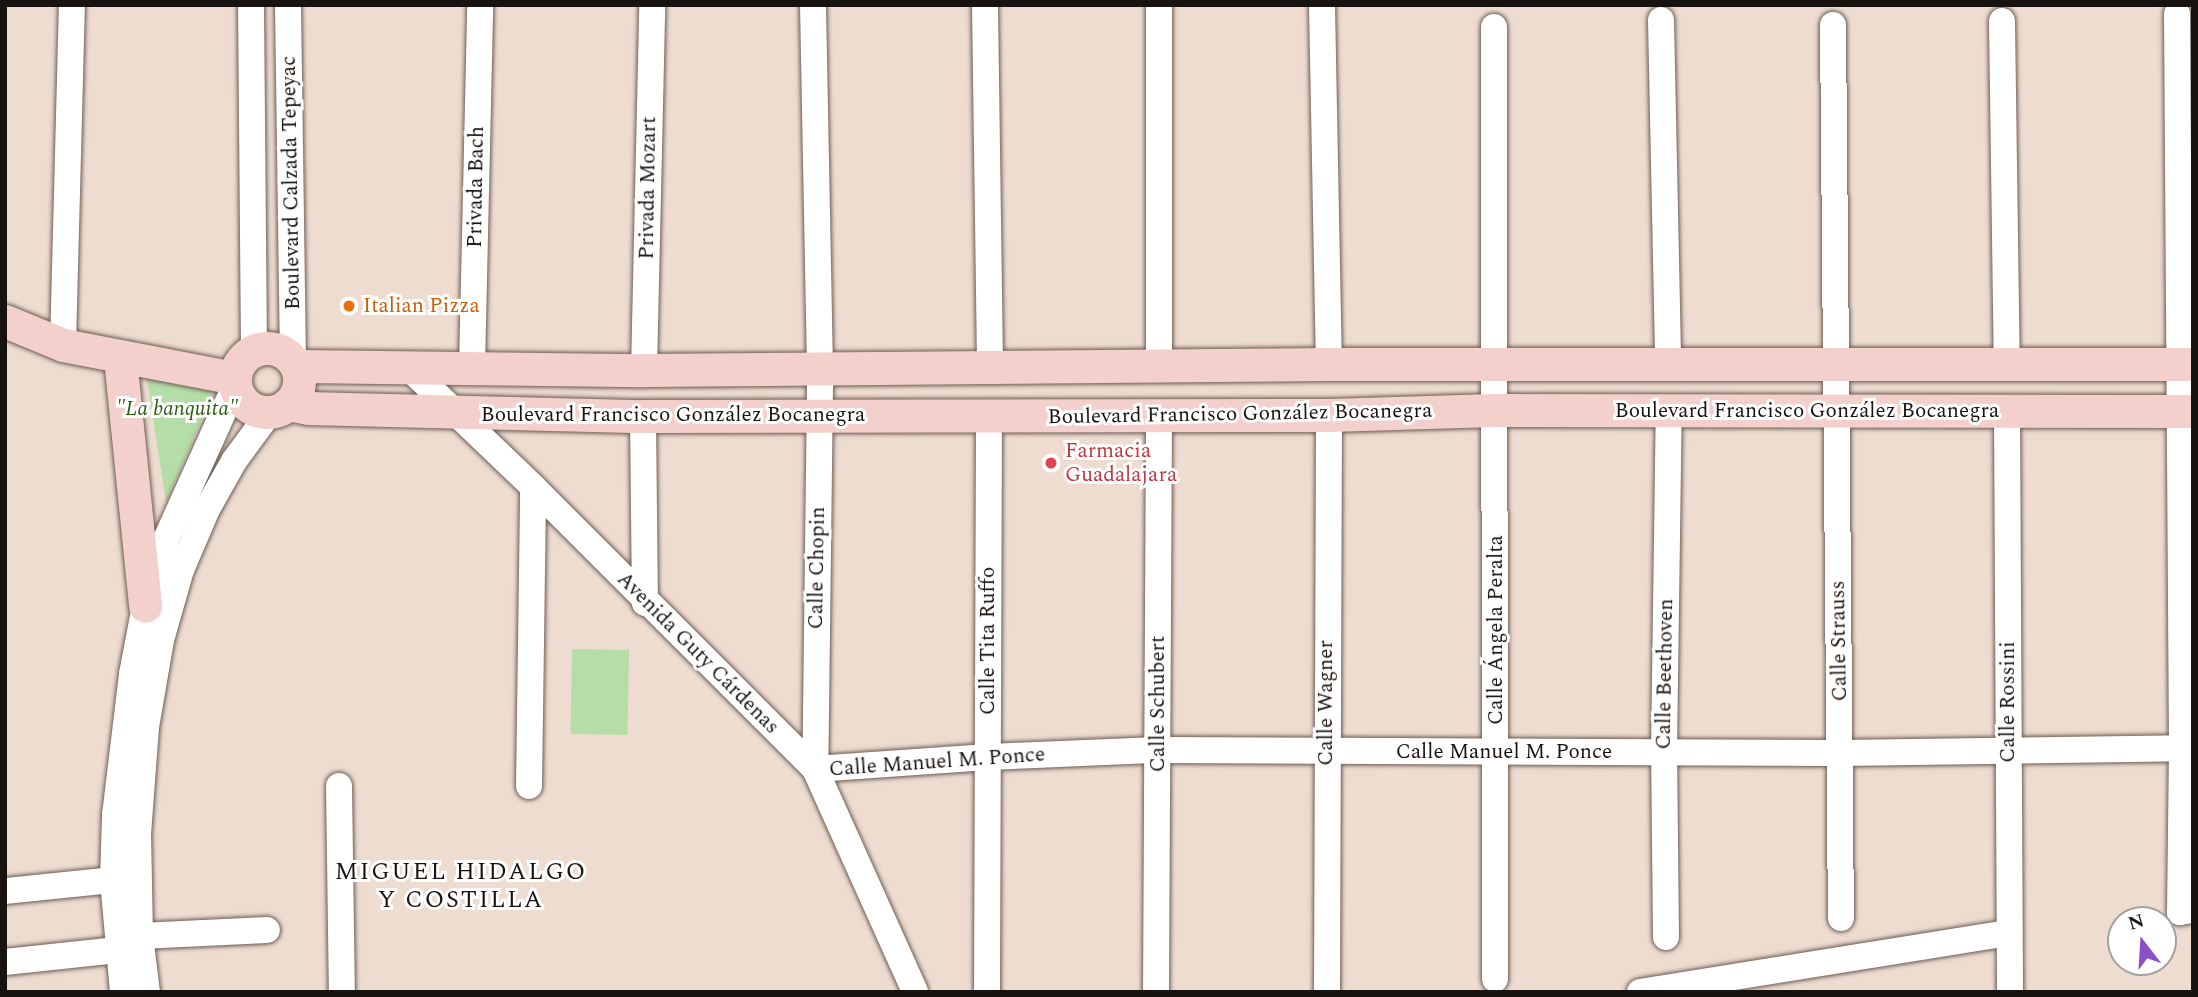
<!DOCTYPE html>
<html>
<head>
<meta charset="utf-8">
<style>
	body { margin:0 }
	#map { position:relative; width:2198px; height:997px; overflow:hidden; background:#eedcd1; font-family:Spectral,serif }
	div>[style] { position:absolute }
	[style*='--x'] { left:calc(var(--x)*1px); top:calc(var(--y)*1px); width:calc(var(--w)*1px); rotate:calc(var(--a)*1deg) }
	.green>* { inset:0; background:#b5dda7; transform-origin:0 0 }
	.roads { filter:drop-shadow(0 0 2px #6b5c52) drop-shadow(0 0 2px #6b5c52) }
	.minor>* { height:26px; margin:-13px; padding:0 13px; transform-origin:13px; border-radius:13px; background:#fff }
	.major>* { height:33px; margin:-16.5px; padding:0 16.5px; transform-origin:16.5px; border-radius:16.5px; background:#f4d0cd }
	.major>.ring { margin:-16.5px; padding:0; box-sizing:content-box; background:none; border:33px solid #f4d0cd; border-radius:50% }
	.dots>* { width:19px; height:19px; translate:-50% -50%; box-sizing:border-box; border:4px solid #fff; border-radius:50% }
	span { translate:-50% -50%; white-space:nowrap; text-align:center; line-height:1.15; -webkit-text-stroke:6px #fff; paint-order:stroke }
	.street-label { font-size:21px; color:#19130f }
	.food-label { font-size:21px; color:#c56008 }
	.left { translate:0 -50%; text-align:left }
	.park-label { font-size:21px; color:#2b5f12; font-style:italic }
	.health-label { font-size:21px; color:#be3a42 }
	.quarter-label { font-size:24px; color:#19130f; letter-spacing:2px }
	.frame { position:absolute; inset:0; border:7px solid #19130f; pointer-events:none }
	.north { position:absolute; left:2107px; top:906px; width:70px; height:70px; box-sizing:border-box; background:#fff; border:2px solid #a3a19f; border-radius:50%; rotate:343deg; font-size:19px; font-weight:700; line-height:28px; text-align:center; color:#19130f }
	.north::after { content:''; display:block; margin:auto; width:24px; height:32px; background:#8c4fc5; clip-path:polygon(50% 0,100% 100%,50% 72%,0 100%) }
</style>
</head>
<body>
<div id="map">
	<div class="green">
		<i style="clip-path:polygon(146px 374px,214px 391px,166px 502px)"></i>
		<i style="left:572px;top:649px;width:57px;height:85px;rotate:1deg"></i>
	</div>
	<div class="roads">
		<div class="minor">
			<i style="--x:251;--y:5;--w:345;--a:89.5"></i>
			<i style="--x:288;--y:5;--w:356;--a:89.2"></i>
			<i style="--x:813;--y:5;--w:381;--a:88.9"></i>
			<i style="--x:820;--y:386;--w:383;--a:90.7"></i>
			<i style="--x:815;--y:769;--w:173;--a:-4"></i>
			<i style="--x:988;--y:757;--w:170;--a:-2.4"></i>
			<i style="--x:1158;--y:750;--w:682;--a:0.25"></i>
			<i style="--x:1840;--y:753;--w:353;--a:-0.8"></i>
			<i style="--x:985;--y:5;--w:363;--a:89.2"></i>
			<i style="--x:1159;--y:5;--w:362;--a:90"></i>
			<i style="--x:1322;--y:5;--w:359;--a:88.9"></i>
			<i style="--x:2177;--y:14;--w:734;--a:89.61"></i>
			<i style="--x:2182;--y:748;--w:164;--a:90.7"></i>
			<i style="--x:2180;--y:912;--w:13;--a:-9"></i>
			<i style="--x:1661;--y:20;--w:343;--a:88.8"></i>
			<i style="--x:2002;--y:21;--w:343;--a:89.2"></i>
			<i style="--x:1833;--y:25;--w:893;--a:89.49"></i>
			<i style="--x:1494;--y:27;--w:952;--a:89.94"></i>
			<i style="--x:63;--y:345;--w:340;--a:-88.5"></i>
			<i style="--x:408;--y:367;--w:173;--a:43.8"></i>
			<i style="--x:533;--y:487;--w:399;--a:45"></i>
			<i style="--x:815;--y:769;--w:244;--a:65.8"></i>
			<i style="--x:472;--y:368;--w:363;--a:-88.7"></i>
			<i style="--x:644;--y:370;--w:365;--a:-88.7"></i>
			<i style="--x:2007;--y:412;--w:580;--a:89.7"></i>
			<i style="--x:643;--y:416;--w:187;--a:89.4"></i>
			<i style="--x:339;--y:786;--w:206;--a:89.2"></i>
			<i style="--x:529;--y:786;--w:299;--a:-89.2"></i>
			<i style="--x:5;--y:891;--w:109;--a:-5.8"></i>
			<i style="--x:140;--y:936;--w:127;--a:-2.7"></i>
			<i style="--x:1666;--y:937;--w:186;--a:-90.6"></i>
			<i style="--x:1664;--y:751;--w:341;--a:-89.2"></i>
			<i style="--x:5;--y:962;--w:113;--a:-6.1"></i>
			<i style="--x:123;--y:992;--w:112;--a:-95.1"></i>
			<i style="--x:113;--y:880;--w:65;--a:-88.2"></i>
			<i style="--x:115;--y:815;--w:142;--a:-83.1"></i>
			<i style="--x:132;--y:674;--w:69;--a:-79.2"></i>
			<i style="--x:145;--y:606;--w:70;--a:-72.6"></i>
			<i style="--x:166;--y:539;--w:168;--a:-65.7"></i>
			<i style="--x:147;--y:992;--w:56;--a:-97.1"></i>
			<i style="--x:140;--y:936;--w:102;--a:-91.1"></i>
			<i style="--x:138;--y:834;--w:107;--a:-85.7"></i>
			<i style="--x:146;--y:727;--w:88;--a:-80.2"></i>
			<i style="--x:161;--y:640;--w:73;--a:-74.1"></i>
			<i style="--x:181;--y:570;--w:66;--a:-66.9"></i>
			<i style="--x:207;--y:509;--w:55;--a:-60.6"></i>
			<i style="--x:234;--y:461;--w:61;--a:-53.7"></i>
			<i style="--x:987;--y:992;--w:576;--a:-89.8"></i>
			<i style="--x:1156;--y:992;--w:576;--a:-89.7"></i>
			<i style="--x:1327;--y:992;--w:577;--a:-89.8"></i>
			<i style="--x:1640;--y:992;--w:373;--a:-9.1"></i>
		</div>
		<div class="major">
			<i style="--x:5;--y:321;--w:63;--a:22.5"></i>
			<i style="--x:63;--y:345;--w:174;--a:10.9"></i>
			<i class="ring" style="left:235px;top:348px;width:31px;height:31px"></i>
			<i style="--x:120;--y:358;--w:249;--a:84.2"></i>
			<i style="--x:299;--y:366;--w:345;--a:0.7"></i>
			<i style="--x:644;--y:370;--w:685;--a:-0.5"></i>
			<i style="--x:1329;--y:364;--w:864;--a:0"></i>
			<i style="--x:288;--y:404;--w:20;--a:11"></i>
			<i style="--x:308;--y:408;--w:335;--a:1.4"></i>
			<i style="--x:643;--y:416;--w:686;--a:-0.08"></i>
			<i style="--x:1329;--y:415;--w:165;--a:-1.7"></i>
			<i style="--x:1494;--y:410;--w:699;--a:0.08"></i>
		</div>
	</div>
	<div class="dots">
		<i style="left:349px;top:306px;background:#e8710a"></i>
		<i style="left:1051px;top:463px;background:#e0444e"></i>
	</div>
	<div class="street-label">
		<span style="left:291px;top:183px;rotate:-91deg">Boulevard Calzada Tepeyac</span>
		<span style="left:476px;top:187px;rotate:-89deg">Privada Bach</span>
		<span style="left:648px;top:188px;rotate:-89deg">Privada Mozart</span>
		<span style="left:1807px;top:411px">Boulevard Francisco González Bocanegra</span>
		<span style="left:1240px;top:414px;rotate:-1deg">Boulevard Francisco González Bocanegra</span>
		<span style="left:673px;top:415px">Boulevard Francisco González Bocanegra</span>
		<span style="left:817px;top:568px;rotate:-89deg">Calle Chopin</span>
		<span style="left:1496px;top:630px;rotate:-90deg">Calle Ángela Peralta</span>
		<span style="left:988px;top:641px;rotate:-90deg">Calle Tita Ruffo</span>
		<span style="left:1839px;top:641px;rotate:-91deg">Calle Strauss</span>
		<span style="left:698px;top:653px;rotate:45deg">Avenida Guty Cárdenas</span>
		<span style="left:1665px;top:674px;rotate:-89deg">Calle Beethoven</span>
		<span style="left:2008px;top:702px;rotate:-90deg">Calle Rossini</span>
		<span style="left:1326px;top:703px;rotate:-90deg">Calle Wagner</span>
		<span style="left:1158px;top:704px;rotate:-90deg">Calle Schubert</span>
		<span style="left:1504px;top:752px">Calle Manuel M. Ponce</span>
		<span style="left:937px;top:762px;rotate:-4deg">Calle Manuel M. Ponce</span>
	</div>
	<div class="food-label">
		<span class="left" style="left:363px;top:306px">Italian Pizza</span>
	</div>
	<div class="park-label">
		<span style="left:177px;top:409px">"La banquita"</span>
	</div>
	<div class="health-label">
		<span class="left" style="left:1065px;top:463px">Farmacia<br>Guadalajara</span>
	</div>
	<div class="quarter-label">
		<span style="left:461px;top:887px">MIGUEL HIDALGO<br>Y COSTILLA</span>
	</div>
	<div class="frame"></div>
	<div class="north">N</div>
</div>
</body>
</html>
